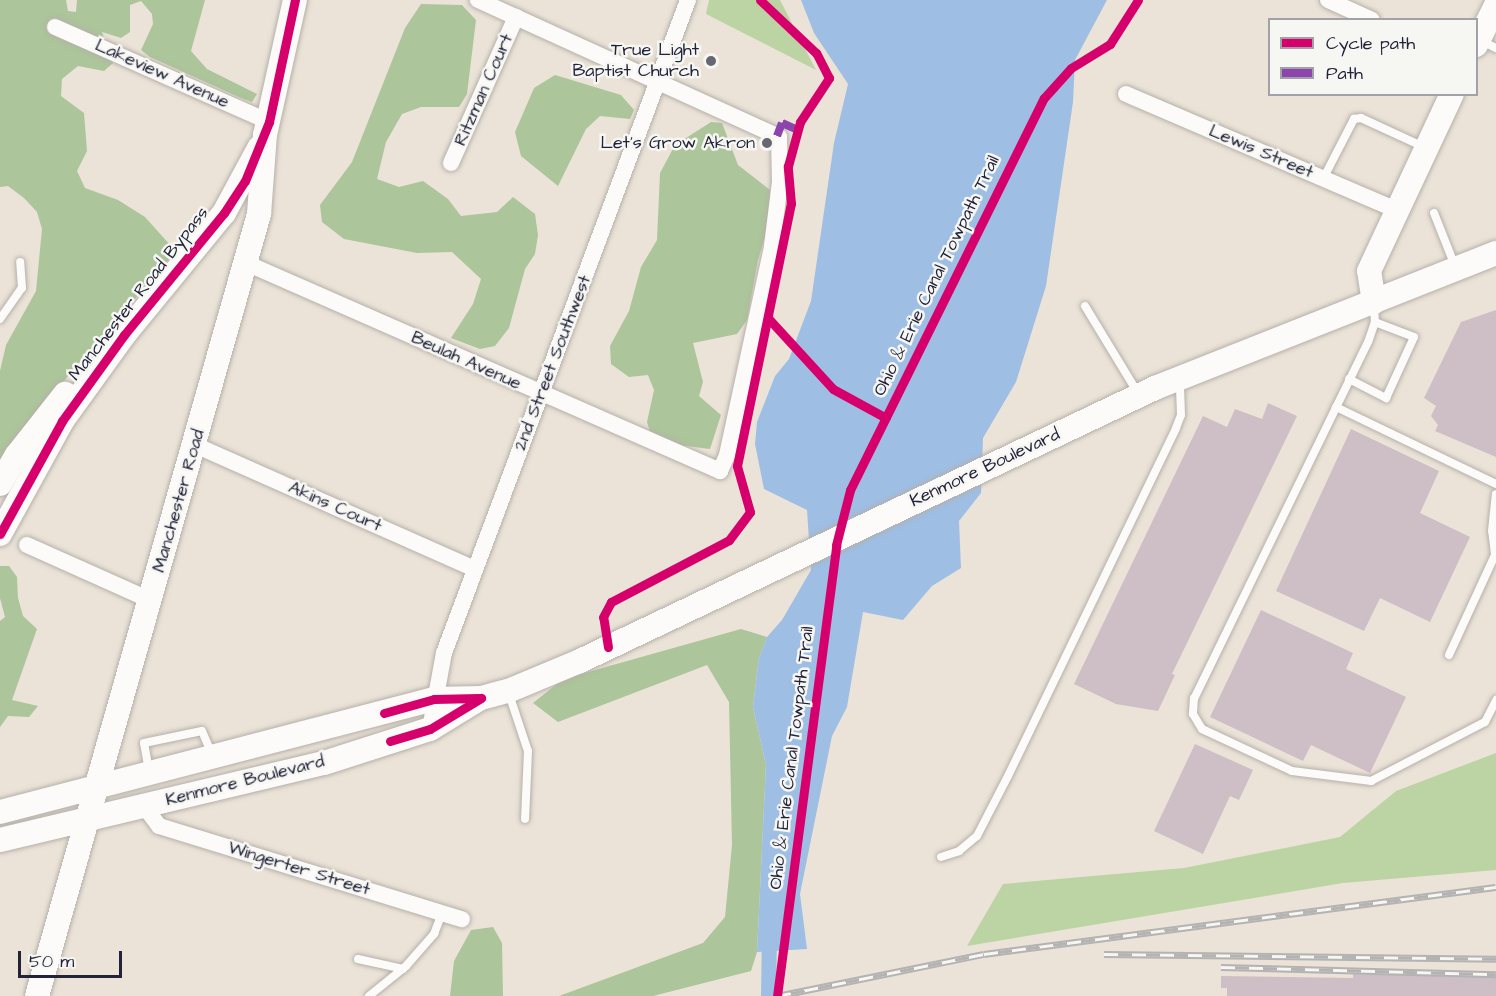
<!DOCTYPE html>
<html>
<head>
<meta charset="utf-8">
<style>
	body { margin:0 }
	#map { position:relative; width:1496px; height:996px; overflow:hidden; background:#ebe3d7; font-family:"Architects Daughter",sans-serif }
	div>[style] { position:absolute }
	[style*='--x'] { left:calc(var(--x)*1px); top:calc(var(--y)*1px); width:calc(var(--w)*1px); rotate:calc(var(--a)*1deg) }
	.green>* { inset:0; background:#bcd4a3 }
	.forest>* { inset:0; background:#acc59a }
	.water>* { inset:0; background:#9ebee4 }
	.canal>* { height:15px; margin:-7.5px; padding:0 7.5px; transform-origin:7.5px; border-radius:7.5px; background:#9ebee4 }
	.building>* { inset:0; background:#cdbfc5 }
	.roads { filter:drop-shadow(0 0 2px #b5b0aa) drop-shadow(0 0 2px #b5b0aa) }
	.service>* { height:8px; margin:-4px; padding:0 4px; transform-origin:4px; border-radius:4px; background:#fcfbf9 }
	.minor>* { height:16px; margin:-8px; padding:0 8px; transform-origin:8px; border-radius:8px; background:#fcfbf9 }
	.secondary>* { height:24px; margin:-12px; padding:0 12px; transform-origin:12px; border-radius:12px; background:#fcfbf9 }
	.rail>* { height:7px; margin-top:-3.5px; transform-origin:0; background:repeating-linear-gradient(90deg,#f6f6f2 0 14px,#b4b3b4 0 28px); box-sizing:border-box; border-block:2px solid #b4b3b4 }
	.quiet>* { height:8px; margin-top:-4px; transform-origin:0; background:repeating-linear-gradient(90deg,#8e44ad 0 15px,transparent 0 23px) }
	.cycleway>* { height:9px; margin:-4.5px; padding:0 4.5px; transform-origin:4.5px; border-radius:4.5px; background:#d6006c }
	.dots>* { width:16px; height:16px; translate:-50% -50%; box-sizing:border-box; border:3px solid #f6f6f2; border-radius:50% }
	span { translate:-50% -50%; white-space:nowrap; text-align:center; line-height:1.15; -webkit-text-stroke:5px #f6f6f2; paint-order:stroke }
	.poi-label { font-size:18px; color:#22223b }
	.right { translate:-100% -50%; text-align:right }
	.street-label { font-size:18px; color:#22223b }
	.legend { position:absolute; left:1268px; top:18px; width:210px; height:78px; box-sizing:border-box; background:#f6f6f2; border:2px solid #a1a1a9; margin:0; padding:8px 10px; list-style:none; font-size:18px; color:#22223b }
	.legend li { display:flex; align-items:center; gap:12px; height:30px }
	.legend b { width:30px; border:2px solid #a1a1a9 }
	.scale { position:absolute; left:18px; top:951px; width:104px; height:27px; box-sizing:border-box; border:3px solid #22223b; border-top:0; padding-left:8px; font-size:18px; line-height:21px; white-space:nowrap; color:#22223b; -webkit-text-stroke:4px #f6f6f2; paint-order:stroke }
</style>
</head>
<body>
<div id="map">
	<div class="green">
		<i style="clip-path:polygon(709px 0,780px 0,816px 70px,706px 14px)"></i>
		<i style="clip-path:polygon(1496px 753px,1496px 870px,1343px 883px,967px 946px,1003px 884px,1184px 868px,1340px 837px,1396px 791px)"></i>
	</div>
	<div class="forest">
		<i style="clip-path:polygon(0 0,66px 0,68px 11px,76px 12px,77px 0,205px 0,191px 51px,207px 69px,257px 94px,252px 102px,241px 98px,150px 57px,141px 50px,153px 24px,152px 14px,141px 1px,130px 5px,130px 32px,121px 38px,102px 32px,113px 63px,104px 71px,78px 66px,62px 79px,61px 96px,84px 113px,87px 151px,77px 171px,85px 188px,118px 200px,145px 217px,171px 246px,171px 257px,68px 376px,0 466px,0 371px,6px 345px,36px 291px,42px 229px,37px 212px,24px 198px,8px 186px,0 187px)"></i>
		<i style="clip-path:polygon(421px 4px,462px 5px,476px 20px,467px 94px,459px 107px,421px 107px,402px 114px,386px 142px,377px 179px,399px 187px,423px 181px,448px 199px,461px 216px,497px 212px,513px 197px,535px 214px,538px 235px,535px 254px,525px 269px,509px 328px,495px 346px,480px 349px,451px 338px,473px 304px,481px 279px,452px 252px,417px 253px,344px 239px,322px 222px,320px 205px,352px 162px,405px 28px)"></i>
		<i style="clip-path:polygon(555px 75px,621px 95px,634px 110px,630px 119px,600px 116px,586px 129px,558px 186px,521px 156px,515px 132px,534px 88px)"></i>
		<i style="clip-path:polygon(711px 122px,722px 123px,738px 165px,770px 190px,770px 220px,758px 260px,747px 320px,737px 334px,693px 343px,703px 382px,699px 396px,721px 415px,710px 449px,679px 445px,650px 432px,647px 422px,654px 390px,648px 375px,629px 377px,611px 364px,610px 346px,629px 311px,641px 267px,657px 240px,660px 173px,675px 145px)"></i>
		<i style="clip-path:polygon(0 566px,9px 566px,17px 577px,18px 598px,23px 616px,37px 629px,12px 700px,38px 706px,29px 717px,8px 716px,0 727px,0 621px,5px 617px,0 598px)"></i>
		<i style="clip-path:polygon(741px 629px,767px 637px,759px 658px,753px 707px,766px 765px,757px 952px,751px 971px,653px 996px,559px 996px,703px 943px,725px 917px,732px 845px,729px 702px,707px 665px,558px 722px,533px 703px,563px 679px)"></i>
		<i style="clip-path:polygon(493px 927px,502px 943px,503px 996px,450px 996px,454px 961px,471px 930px)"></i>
	</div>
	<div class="water">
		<i style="clip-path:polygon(801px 0,1107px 0,1075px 60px,1073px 102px,1046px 286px,1016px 382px,983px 438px,981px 493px,959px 521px,961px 568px,932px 586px,903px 620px,863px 612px,847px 707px,832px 736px,800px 894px,807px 949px,757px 952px,766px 765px,753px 707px,759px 658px,767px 637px,782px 620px,811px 570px,807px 510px,764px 489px,755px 444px,757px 422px,775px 376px,789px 359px,811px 301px,834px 143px,848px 84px,814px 33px)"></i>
	</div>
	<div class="canal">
		<i style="--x:768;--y:996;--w:63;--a:-89.1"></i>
	</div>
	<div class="building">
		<i style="clip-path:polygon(1496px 310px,1496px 457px,1435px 431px,1438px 425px,1431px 416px,1436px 406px,1424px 398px,1461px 322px)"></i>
		<i style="clip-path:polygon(1268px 403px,1297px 416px,1172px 674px,1175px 675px,1158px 711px,1116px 704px,1074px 684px,1203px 416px,1227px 427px,1235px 409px,1262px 419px)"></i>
		<i style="clip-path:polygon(1351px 429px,1439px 471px,1420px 513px,1470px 537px,1430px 622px,1380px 598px,1364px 631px,1276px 591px)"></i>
		<i style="clip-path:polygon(1261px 610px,1353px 653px,1346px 669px,1406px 697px,1370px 773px,1311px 745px,1303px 761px,1210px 717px)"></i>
		<i style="clip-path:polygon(1195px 744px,1253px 770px,1239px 800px,1230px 796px,1203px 854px,1154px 831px)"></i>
		<i style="clip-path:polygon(1353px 974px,1496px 976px,1496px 996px,1227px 996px,1227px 988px,1221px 988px,1221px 976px,1353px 978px)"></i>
	</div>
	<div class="roads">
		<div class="service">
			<i style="--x:1480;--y:40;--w:18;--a:27"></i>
			<i style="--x:1323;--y:179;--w:68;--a:-62.7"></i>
			<i style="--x:1354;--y:119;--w:7;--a:-8"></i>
			<i style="--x:1361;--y:118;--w:72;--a:24.8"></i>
			<i style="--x:1434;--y:213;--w:57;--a:68.4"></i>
			<i style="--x:1374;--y:305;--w:17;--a:87"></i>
			<i style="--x:1375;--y:322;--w:21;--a:109"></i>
			<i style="--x:1368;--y:342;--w:396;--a:116"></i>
			<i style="--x:1194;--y:698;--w:16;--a:94"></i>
			<i style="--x:1193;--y:714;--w:17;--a:59"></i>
			<i style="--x:1202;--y:729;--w:99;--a:25"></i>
			<i style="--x:1292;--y:771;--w:80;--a:7.2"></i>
			<i style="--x:1371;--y:781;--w:128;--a:-27.4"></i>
			<i style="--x:1485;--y:722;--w:25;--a:-63"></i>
			<i style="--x:1085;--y:306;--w:102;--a:58.7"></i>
			<i style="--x:0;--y:319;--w:38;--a:-55"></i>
			<i style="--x:22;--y:288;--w:26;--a:-94"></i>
			<i style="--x:1349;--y:379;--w:42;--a:27.2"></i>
			<i style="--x:1386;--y:398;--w:67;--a:-65.3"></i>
			<i style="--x:1414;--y:337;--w:42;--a:-159"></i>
			<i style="--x:1336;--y:407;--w:178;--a:25.7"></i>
			<i style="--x:1495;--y:554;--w:23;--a:-97"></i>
			<i style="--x:1492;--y:531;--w:37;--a:-84"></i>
			<i style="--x:1449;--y:655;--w:112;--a:-65.3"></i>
			<i style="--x:509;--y:694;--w:60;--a:71.6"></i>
			<i style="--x:528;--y:751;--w:68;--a:92.5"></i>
			<i style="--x:149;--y:771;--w:28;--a:-100"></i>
			<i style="--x:144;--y:743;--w:59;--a:-11.7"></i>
			<i style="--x:202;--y:731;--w:26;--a:67"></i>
			<i style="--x:941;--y:857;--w:19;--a:-18"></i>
			<i style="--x:959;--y:851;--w:23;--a:-40"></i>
			<i style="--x:977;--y:836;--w:68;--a:-62.7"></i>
			<i style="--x:1008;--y:776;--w:386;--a:-64.2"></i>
			<i style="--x:1176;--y:428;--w:14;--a:-69"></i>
			<i style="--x:1181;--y:415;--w:33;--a:-92"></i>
			<i style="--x:358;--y:959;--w:46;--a:12.5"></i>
			<i style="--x:369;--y:996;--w:48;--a:-39"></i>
			<i style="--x:406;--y:966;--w:43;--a:-48.8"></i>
			<i style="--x:434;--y:934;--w:22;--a:-69"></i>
		</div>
		<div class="minor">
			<i style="--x:1328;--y:0;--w:48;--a:24.4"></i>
			<i style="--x:55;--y:27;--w:234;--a:23.9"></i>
			<i style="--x:1126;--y:94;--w:294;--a:23.2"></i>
			<i style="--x:451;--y:163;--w:160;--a:-66"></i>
			<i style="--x:246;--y:263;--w:518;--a:23.69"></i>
			<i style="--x:720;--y:471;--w:17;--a:-66"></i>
			<i style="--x:727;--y:455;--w:214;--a:-77.8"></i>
			<i style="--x:772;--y:246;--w:64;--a:-82.9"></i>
			<i style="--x:780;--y:182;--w:45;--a:-91.3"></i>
			<i style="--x:779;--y:137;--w:331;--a:-155.5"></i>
			<i style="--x:195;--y:445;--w:306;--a:23.9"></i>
			<i style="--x:27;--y:545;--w:135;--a:24.1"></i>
			<i style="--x:430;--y:729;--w:77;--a:-79.6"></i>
			<i style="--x:444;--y:653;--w:697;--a:-69.51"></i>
			<i style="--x:144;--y:806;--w:25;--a:53"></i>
			<i style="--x:159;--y:826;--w:317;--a:17.1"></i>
		</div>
		<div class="secondary">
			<i style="--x:1476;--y:45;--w:45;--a:-63.4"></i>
			<i style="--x:1374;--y:302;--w:31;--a:-99"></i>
			<i style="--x:1369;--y:271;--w:195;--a:-64.9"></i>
			<i style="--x:0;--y:484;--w:34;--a:-60"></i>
			<i style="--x:17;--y:455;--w:78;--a:-51.8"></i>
			<i style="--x:0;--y:534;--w:129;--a:-61.2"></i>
			<i style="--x:62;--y:421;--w:106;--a:-54.2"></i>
			<i style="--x:124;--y:335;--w:158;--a:-50.7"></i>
			<i style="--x:224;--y:213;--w:74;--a:-61.7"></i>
			<i style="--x:0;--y:812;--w:448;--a:-14.6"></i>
			<i style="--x:434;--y:699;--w:47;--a:-1.2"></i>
			<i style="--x:481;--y:698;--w:28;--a:-15"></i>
			<i style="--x:508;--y:691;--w:78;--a:-22.6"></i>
			<i style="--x:580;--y:661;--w:637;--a:-25.4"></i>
			<i style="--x:1155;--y:388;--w:367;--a:-21.6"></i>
			<i style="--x:0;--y:840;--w:333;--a:-13.4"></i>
			<i style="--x:324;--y:763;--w:111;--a:-17.8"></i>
			<i style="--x:430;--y:729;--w:57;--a:-31.5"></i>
			<i style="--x:37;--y:996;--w:813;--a:-74.15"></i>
			<i style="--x:259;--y:214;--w:79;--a:-85.7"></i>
			<i style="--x:265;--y:135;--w:138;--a:-77.5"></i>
		</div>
	</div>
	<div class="rail">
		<i style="--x:1104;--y:954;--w:392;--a:0.7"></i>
		<i style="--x:1221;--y:967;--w:275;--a:1.5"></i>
		<i style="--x:777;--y:996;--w:211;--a:-11.5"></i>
		<i style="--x:984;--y:954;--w:516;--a:-7.46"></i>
	</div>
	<div class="quiet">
		<i style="--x:777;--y:136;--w:14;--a:-69"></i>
		<i style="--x:782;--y:123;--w:17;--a:24"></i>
	</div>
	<div class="cycleway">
		<i style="--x:768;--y:318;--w:96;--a:47.5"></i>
		<i style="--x:833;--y:389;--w:60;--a:28.7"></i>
		<i style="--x:0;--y:534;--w:129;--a:-61.2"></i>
		<i style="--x:62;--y:421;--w:106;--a:-54.2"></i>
		<i style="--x:124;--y:335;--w:158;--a:-50.7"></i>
		<i style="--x:224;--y:213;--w:38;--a:-57"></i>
		<i style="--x:245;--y:181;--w:64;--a:-67.9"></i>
		<i style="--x:269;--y:122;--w:125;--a:-78"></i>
		<i style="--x:608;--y:647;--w:30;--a:-99"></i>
		<i style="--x:603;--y:617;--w:17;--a:-62"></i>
		<i style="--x:611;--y:602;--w:133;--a:-27.7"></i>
		<i style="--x:729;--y:540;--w:35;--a:-53"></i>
		<i style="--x:750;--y:512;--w:48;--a:-105.8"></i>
		<i style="--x:737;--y:466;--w:268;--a:-78.4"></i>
		<i style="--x:791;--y:204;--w:38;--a:-95"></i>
		<i style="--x:788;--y:166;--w:46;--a:-74.7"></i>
		<i style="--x:800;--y:122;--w:53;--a:-56.6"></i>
		<i style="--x:829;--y:78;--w:28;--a:-117"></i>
		<i style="--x:816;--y:53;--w:77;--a:-136.6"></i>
		<i style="--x:384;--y:713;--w:52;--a:-15.6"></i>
		<i style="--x:434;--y:699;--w:44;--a:-1.3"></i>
		<i style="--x:390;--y:741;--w:42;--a:-16.7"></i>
		<i style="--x:430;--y:729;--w:60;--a:-31.3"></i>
		<i style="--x:777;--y:996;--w:455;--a:-82.5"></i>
		<i style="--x:836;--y:545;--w:57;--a:-75.7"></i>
		<i style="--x:850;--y:490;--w:437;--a:-63.7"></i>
		<i style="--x:1044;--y:98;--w:40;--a:-48"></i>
		<i style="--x:1071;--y:68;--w:46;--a:-31.6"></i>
		<i style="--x:1110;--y:44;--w:52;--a:-57.5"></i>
	</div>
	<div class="dots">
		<i style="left:711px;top:61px;background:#686672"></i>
		<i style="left:767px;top:143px;background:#686672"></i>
	</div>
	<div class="poi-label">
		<span class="right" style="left:699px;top:61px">True Light<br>Baptist Church</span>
		<span class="right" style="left:755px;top:143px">Let's Grow Akron</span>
	</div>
	<div class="street-label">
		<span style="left:162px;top:74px;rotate:24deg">Lakeview Avenue</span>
		<span style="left:484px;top:90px;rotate:-66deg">Ritzman Court</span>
		<span style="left:1261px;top:152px;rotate:23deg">Lewis Street</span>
		<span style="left:937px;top:276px;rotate:-64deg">Ohio &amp; Erie Canal Towpath Trail</span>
		<span style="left:139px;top:294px;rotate:-52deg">Manchester Road Bypass</span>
		<span style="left:466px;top:361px;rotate:24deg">Beulah Avenue</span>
		<span style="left:553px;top:363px;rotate:-69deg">2nd Street Southwest</span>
		<span style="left:985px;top:468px;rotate:-25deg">Kenmore Boulevard</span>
		<span style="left:179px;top:501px;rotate:-74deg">Manchester Road</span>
		<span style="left:335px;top:507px;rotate:24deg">Akins Court</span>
		<span style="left:792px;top:758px;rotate:-83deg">Ohio &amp; Erie Canal Towpath Trail</span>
		<span style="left:245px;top:781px;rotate:-14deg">Kenmore Boulevard</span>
		<span style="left:299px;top:869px;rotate:17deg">Wingerter Street</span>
	</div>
	<ul class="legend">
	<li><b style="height:8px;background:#d6006c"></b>Cycle path</li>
	<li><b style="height:8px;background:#8e44ad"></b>Path</li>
	</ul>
	<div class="scale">50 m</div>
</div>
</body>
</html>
